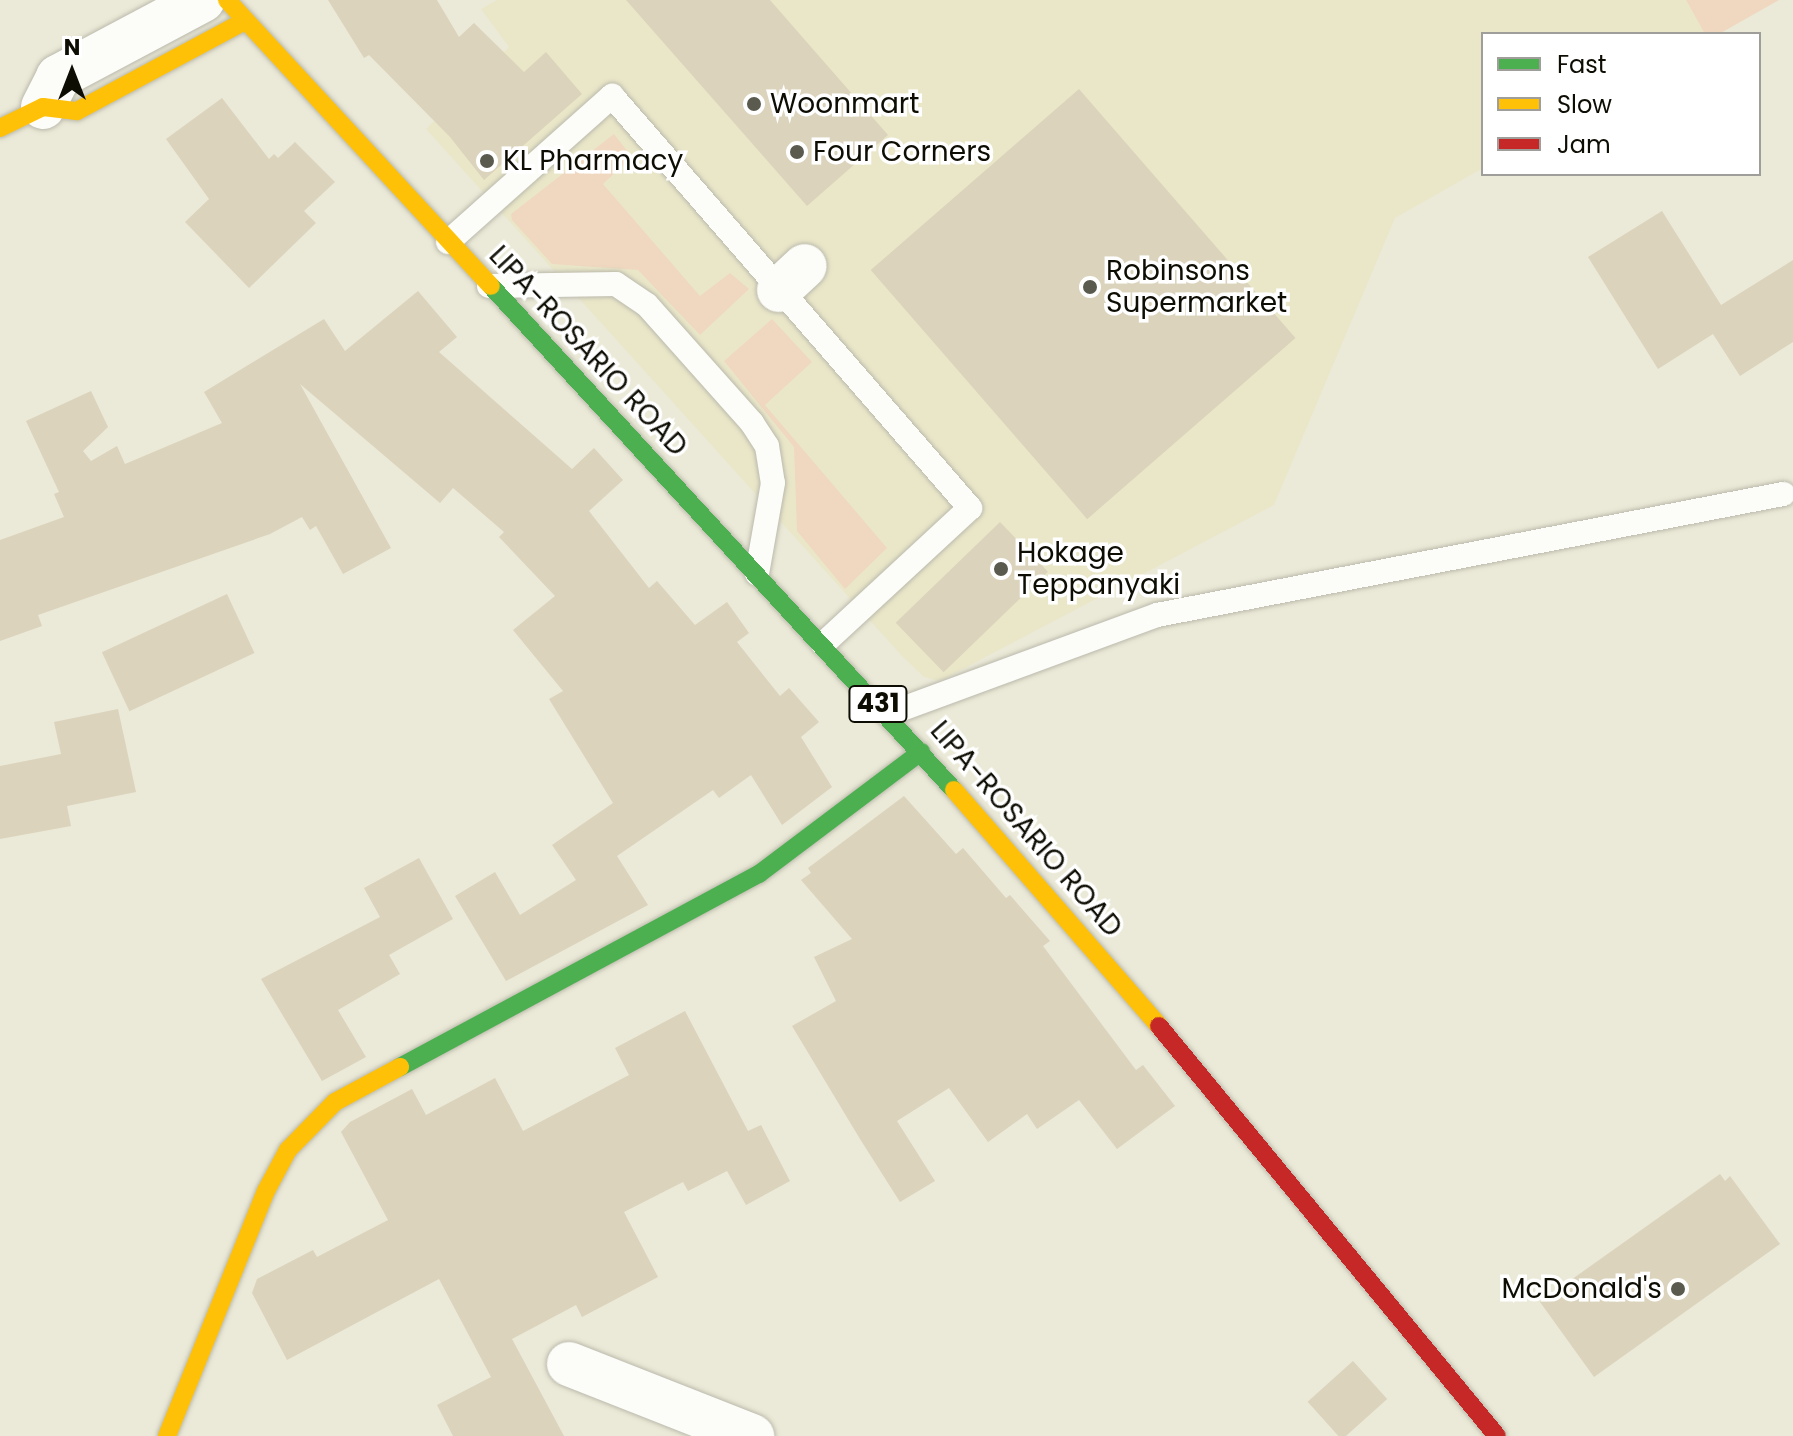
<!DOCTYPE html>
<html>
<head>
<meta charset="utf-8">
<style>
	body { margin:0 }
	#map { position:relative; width:1793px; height:1436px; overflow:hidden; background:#ebe9d7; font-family:Poppins,sans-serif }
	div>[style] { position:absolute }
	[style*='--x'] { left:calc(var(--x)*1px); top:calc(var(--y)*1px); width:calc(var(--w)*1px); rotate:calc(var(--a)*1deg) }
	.built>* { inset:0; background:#eae7c9 }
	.green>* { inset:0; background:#efd8bf }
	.building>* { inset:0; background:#dbd3bc; transform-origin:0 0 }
	.roads { filter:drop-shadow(0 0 2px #bbbaac) drop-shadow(0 0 2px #bbbaac) }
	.lane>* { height:24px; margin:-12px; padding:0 12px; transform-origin:12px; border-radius:12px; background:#fcfcf9 }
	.street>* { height:44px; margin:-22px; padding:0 22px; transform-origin:22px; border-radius:22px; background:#fcfcf9 }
	.fast>* { height:18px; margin:-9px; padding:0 9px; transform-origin:9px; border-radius:9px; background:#4caf50 }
	.slow>* { height:18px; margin:-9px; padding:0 9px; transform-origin:9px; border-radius:9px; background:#ffc107 }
	.jam>* { height:18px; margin:-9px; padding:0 9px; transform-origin:9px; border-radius:9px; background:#c62828 }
	.dots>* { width:22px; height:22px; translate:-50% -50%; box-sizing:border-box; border:4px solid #fff; border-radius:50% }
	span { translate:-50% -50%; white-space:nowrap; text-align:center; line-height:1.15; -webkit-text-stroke:7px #fff; paint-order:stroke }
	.shield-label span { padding:2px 6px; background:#fff; border:2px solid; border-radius:6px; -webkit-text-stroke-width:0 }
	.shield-label { font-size:26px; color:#0e0d04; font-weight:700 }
	.poi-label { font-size:28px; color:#0e0d04 }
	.left { translate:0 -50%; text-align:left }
	.right { translate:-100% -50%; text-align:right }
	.street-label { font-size:28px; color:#0e0d04 }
	.legend { position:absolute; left:1481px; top:32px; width:280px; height:144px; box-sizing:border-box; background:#fff; border:2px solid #9f9e9b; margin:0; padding:10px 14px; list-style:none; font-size:24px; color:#0e0d04 }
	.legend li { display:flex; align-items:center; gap:16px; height:40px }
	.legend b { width:40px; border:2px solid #9f9e9b }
	.north { position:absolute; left:32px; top:32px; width:80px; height:80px; -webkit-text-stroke:6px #fff; paint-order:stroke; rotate:0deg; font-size:22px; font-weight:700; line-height:32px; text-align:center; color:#0e0d04 }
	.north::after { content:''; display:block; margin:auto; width:28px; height:36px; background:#0e0d04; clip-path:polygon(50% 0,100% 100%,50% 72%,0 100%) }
</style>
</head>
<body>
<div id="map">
	<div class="built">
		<i style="clip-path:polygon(497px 0,1686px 0,1705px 34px,1483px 34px,1483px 168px,1395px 218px,1274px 505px,940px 681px,924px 677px,902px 656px,426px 129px,509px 47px,481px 9px)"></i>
	</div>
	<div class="green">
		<i style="clip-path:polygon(1686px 0,1779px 0,1719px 34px,1705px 34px)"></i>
		<i style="clip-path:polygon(614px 134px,632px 157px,603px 184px,700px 296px,730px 273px,749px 289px,700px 335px,638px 270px,552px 264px,512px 220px,511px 214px)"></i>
		<i style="clip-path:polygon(772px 319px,812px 362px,765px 405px,887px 548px,845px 589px,797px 531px,794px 447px,724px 361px)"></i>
	</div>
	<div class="building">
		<i style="clip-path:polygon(328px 0,437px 0,459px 37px,474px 23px,524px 72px,546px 52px,582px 94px,484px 180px,450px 137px,369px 55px,364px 58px)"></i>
		<i style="clip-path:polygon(626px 0,770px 0,888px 135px,807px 206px)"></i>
		<i style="left:1079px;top:89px;width:330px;height:276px;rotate:49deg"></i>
		<i style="clip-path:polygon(222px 98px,269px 159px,274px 154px,278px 158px,295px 142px,335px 182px,304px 211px,316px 223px,249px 288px,185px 222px,209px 199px,166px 139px)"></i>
		<i style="clip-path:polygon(1662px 211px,1721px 305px,1793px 260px,1793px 342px,1740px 376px,1713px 334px,1658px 369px,1588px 257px)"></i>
		<i style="clip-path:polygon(418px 291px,457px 337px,439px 352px,572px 469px,594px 448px,623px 480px,589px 511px,649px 588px,657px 581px,695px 625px,727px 602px,749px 633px,737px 642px,780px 696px,789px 688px,819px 722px,801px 737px,832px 787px,782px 825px,751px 775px,719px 798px,713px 790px,617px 856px,648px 905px,506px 981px,455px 896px,495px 872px,520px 915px,576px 880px,552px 845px,613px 803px,549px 699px,563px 691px,513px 630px,555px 596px,499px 537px,504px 532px,453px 488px,440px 503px,300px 384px,391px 548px,343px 574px,316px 526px,310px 530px,302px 517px,270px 534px,38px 615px,42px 626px,0 641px,0 540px,64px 517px,54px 494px,59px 492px,26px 421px,91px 391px,108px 427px,83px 451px,91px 461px,117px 446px,125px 464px,222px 423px,204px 392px,324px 319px,345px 351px)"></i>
		<i style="left:1000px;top:522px;width:69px;height:145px;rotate:46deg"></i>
		<i style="left:227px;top:594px;width:65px;height:138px;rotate:65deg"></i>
		<i style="clip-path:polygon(118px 709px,136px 792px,67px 806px,71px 826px,0 839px,0 766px,61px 754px,54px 722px)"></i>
		<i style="clip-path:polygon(904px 796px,956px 854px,963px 848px,1006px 898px,1010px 895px,1050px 941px,1043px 946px,1136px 1070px,1143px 1065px,1175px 1106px,1117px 1149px,1079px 1100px,1037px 1129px,1027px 1114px,988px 1142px,949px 1088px,897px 1121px,935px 1181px,900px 1202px,860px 1139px,792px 1026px,836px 1001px,814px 957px,852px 939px,801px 880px,811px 873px,808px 868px)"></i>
		<i style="clip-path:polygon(419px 858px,453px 919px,389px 955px,400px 974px,338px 1010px,366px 1057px,322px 1081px,261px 979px,380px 917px,364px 888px)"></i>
		<i style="clip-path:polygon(685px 1011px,748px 1131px,761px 1125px,790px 1181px,746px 1205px,727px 1171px,688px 1191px,683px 1182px,624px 1212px,658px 1277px,582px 1317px,576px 1305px,512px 1339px,564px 1436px,453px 1436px,437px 1405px,491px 1377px,439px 1279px,287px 1360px,252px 1293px,257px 1279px,313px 1250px,317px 1257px,388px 1220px,341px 1132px,350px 1122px,412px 1089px,426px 1115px,495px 1078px,523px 1131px,629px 1075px,615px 1048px)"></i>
		<i style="clip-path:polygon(1720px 1174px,1725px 1181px,1730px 1176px,1780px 1244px,1594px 1377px,1540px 1302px)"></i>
		<i style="left:1353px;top:1361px;width:51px;height:61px;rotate:48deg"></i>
	</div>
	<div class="roads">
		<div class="lane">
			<i style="--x:448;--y:242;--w:220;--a:-41.7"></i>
			<i style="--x:612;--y:96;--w:546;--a:49.01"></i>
			<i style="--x:970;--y:508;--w:200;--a:137.2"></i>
			<i style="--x:489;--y:286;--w:127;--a:-0.9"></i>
			<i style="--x:616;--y:284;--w:37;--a:34"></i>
			<i style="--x:647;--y:305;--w:158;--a:48.3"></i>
			<i style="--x:752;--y:423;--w:27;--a:57"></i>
			<i style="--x:767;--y:446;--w:37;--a:81"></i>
			<i style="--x:773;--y:483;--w:92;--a:100"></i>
			<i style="--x:888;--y:714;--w:287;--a:-20.2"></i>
			<i style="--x:1157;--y:615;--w:638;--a:-10.94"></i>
		</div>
		<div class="street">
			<i style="--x:43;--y:107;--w:34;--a:-63"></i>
			<i style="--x:58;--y:77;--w:164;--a:-28"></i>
			<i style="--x:779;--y:290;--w:35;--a:-43"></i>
			<i style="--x:569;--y:1364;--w:197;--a:21.5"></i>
		</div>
		<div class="fast">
			<i style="--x:491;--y:286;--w:684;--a:47.43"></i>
			<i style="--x:400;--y:1067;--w:408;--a:-28.3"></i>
			<i style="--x:759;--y:874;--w:203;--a:-37"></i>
		</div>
		<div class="slow">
			<i style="--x:227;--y:0;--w:389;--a:47.3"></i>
			<i style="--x:0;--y:128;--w:48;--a:-26"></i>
			<i style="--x:43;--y:107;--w:34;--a:7"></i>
			<i style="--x:77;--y:111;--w:191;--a:-28.2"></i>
			<i style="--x:954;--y:790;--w:313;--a:49"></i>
			<i style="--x:167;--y:1436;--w:264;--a:-68"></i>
			<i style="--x:266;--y:1191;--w:47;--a:-61.8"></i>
			<i style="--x:288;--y:1150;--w:67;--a:-45.6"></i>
			<i style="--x:335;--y:1102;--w:74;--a:-28.3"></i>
		</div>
		<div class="jam">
			<i style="--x:1159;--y:1026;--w:531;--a:50.5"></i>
		</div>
	</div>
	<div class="dots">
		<i style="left:754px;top:104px;background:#5b5a4e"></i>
		<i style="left:797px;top:152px;background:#5b5a4e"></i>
		<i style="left:487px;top:161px;background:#5b5a4e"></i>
		<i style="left:1090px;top:287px;background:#5b5a4e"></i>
		<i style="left:1001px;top:569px;background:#5b5a4e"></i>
		<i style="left:1678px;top:1289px;background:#5b5a4e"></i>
	</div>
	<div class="shield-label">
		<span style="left:878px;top:704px">431</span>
	</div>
	<div class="poi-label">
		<span class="left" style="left:770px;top:104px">Woonmart</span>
		<span class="left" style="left:813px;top:152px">Four Corners</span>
		<span class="left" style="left:503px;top:161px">KL Pharmacy</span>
		<span class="left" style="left:1106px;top:287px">Robinsons<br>Supermarket</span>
		<span class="left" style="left:1017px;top:569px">Hokage<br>Teppanyaki</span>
		<span class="right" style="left:1662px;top:1289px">McDonald's</span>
	</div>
	<div class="street-label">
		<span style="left:588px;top:351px;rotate:47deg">LIPA-ROSARIO ROAD</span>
		<span style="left:1026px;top:829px;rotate:49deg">LIPA-ROSARIO ROAD</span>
	</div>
	<ul class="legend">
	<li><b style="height:10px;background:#4caf50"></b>Fast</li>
	<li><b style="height:10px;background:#ffc107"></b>Slow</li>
	<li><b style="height:10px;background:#c62828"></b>Jam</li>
	</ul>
	<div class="north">N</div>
</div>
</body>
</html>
